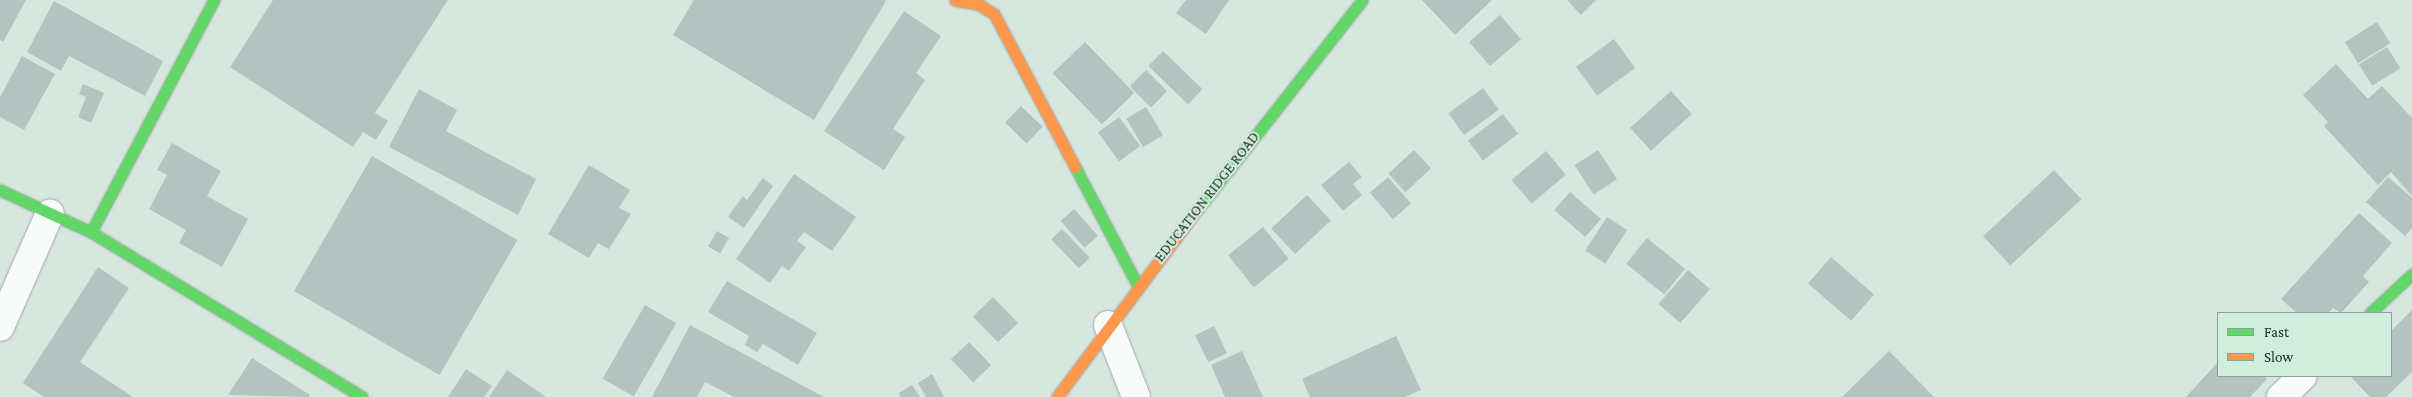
<!DOCTYPE html>
<html>
<head>
<meta charset="utf-8">
<style>
	body { margin:0 }
	#map { position:relative; width:2412px; height:397px; overflow:hidden; background:#d7e7df; font-family:"Crimson Pro",serif }
	div>[style] { position:absolute }
	[style*='--x'] { left:calc(var(--x)*1px); top:calc(var(--y)*1px); width:calc(var(--w)*1px); rotate:calc(var(--a)*1deg) }
	.building>* { inset:0; background:#b4c3bf; transform-origin:0 0 }
	.roads { filter:drop-shadow(0 0 1px #9daaa4) drop-shadow(0 0 1px #9daaa4) }
	.street>* { height:28px; margin:-14px; padding:0 14px; transform-origin:14px; border-radius:14px; background:#f9fbfa }
	.fast>* { height:11px; margin:-5.5px; padding:0 5.5px; transform-origin:5.5px; border-radius:5.5px; background:#63d668 }
	.slow>* { height:11px; margin:-5.5px; padding:0 5.5px; transform-origin:5.5px; border-radius:5.5px; background:#ff974d }
	span { translate:-50% -50%; white-space:nowrap; text-align:center; line-height:1.15; -webkit-text-stroke:4px #d0eede; paint-order:stroke }
	.street-label { font-size:15px; color:#232e28 }
	.legend { position:absolute; left:2217px; top:312px; width:175px; height:65px; box-sizing:border-box; background:#d0eede; border:1px solid #8ba195; margin:0; padding:6px 9px; list-style:none; font-size:15px; color:#232e28 }
	.legend li { display:flex; align-items:center; gap:10px; height:25px }
	.legend b { width:25px; border:1px solid #8ba195 }
</style>
</head>
<body>
<div id="map">
	<div class="building">
		<i style="clip-path:polygon(0 0,26px 0,3px 42px,0 40px)"></i>
		<i style="clip-path:polygon(273px 0,448px 0,375px 113px,388px 121px,376px 140px,363px 132px,353px 147px,230px 67px)"></i>
		<i style="clip-path:polygon(694px 0,884px 0,886px 1px,814px 120px,673px 35px)"></i>
		<i style="clip-path:polygon(1186px 0,1229px 0,1206px 34px,1176px 13px)"></i>
		<i style="clip-path:polygon(1422px 0,1492px 0,1455px 35px)"></i>
		<i style="clip-path:polygon(1567px 0,1596px 0,1581px 15px)"></i>
		<i style="clip-path:polygon(54px 1px,163px 61px,145px 96px,69px 56px,61px 71px,27px 52px)"></i>
		<i style="clip-path:polygon(904px 11px,941px 36px,916px 73px,925px 80px,893px 129px,905px 137px,884px 170px,824px 131px)"></i>
		<i style="left:1500px;top:15px;width:32px;height:41px;rotate:49deg"></i>
		<i style="left:2377px;top:22px;width:25px;height:38px;rotate:58deg"></i>
		<i style="left:1614px;top:39px;width:36px;height:47px;rotate:54deg"></i>
		<i style="left:1085px;top:42px;width:71px;height:45px;rotate:46deg"></i>
		<i style="left:2387px;top:47px;width:25px;height:33px;rotate:58deg"></i>
		<i style="left:1163px;top:51px;width:55px;height:21px;rotate:44deg"></i>
		<i style="clip-path:polygon(22px 56px,55px 74px,24px 130px,0 117px,0 97px)"></i>
		<i style="clip-path:polygon(2336px 64px,2368px 99px,2382px 86px,2412px 118px,2412px 196px,2391px 172px,2378px 185px,2324px 126px,2328px 122px,2303px 95px)"></i>
		<i style="left:1146px;top:70px;width:30px;height:23px;rotate:45deg"></i>
		<i style="clip-path:polygon(83px 84px,104px 93px,91px 123px,78px 117px,86px 97px,79px 94px)"></i>
		<i style="left:1483px;top:88px;width:27px;height:43px;rotate:54deg"></i>
		<i style="clip-path:polygon(419px 89px,457px 110px,446px 131px,536px 179px,518px 215px,389px 147px)"></i>
		<i style="left:1671px;top:91px;width:31px;height:55px;rotate:48deg"></i>
		<i style="left:1021px;top:106px;width:30px;height:23px;rotate:44deg"></i>
		<i style="left:1146px;top:107px;width:33px;height:23px;rotate:59deg"></i>
		<i style="left:1503px;top:114px;width:25px;height:44px;rotate:53deg"></i>
		<i style="left:1119px;top:117px;width:36px;height:26px;rotate:54deg"></i>
		<i style="clip-path:polygon(172px 143px,221px 171px,207px 196px,248px 219px,222px 267px,179px 243px,186px 230px,149px 209px,167px 175px,157px 170px)"></i>
		<i style="left:1414px;top:150px;width:25px;height:35px;rotate:47deg"></i>
		<i style="left:1598px;top:150px;width:35px;height:28px;rotate:57deg"></i>
		<i style="left:1546px;top:151px;width:31px;height:45px;rotate:50deg"></i>
		<i style="left:372px;top:156px;width:168px;height:156px;rotate:30deg"></i>
		<i style="clip-path:polygon(1349px 162px,1362px 177px,1353px 184px,1362px 195px,1343px 211px,1321px 185px)"></i>
		<i style="clip-path:polygon(589px 165px,630px 190px,619px 208px,631px 214px,609px 249px,598px 243px,589px 258px,548px 234px)"></i>
		<i style="left:2054px;top:170px;width:40px;height:97px;rotate:47deg"></i>
		<i style="clip-path:polygon(794px 174px,856px 217px,832px 251px,804px 232px,797px 241px,806px 247px,789px 271px,782px 266px,770px 283px,736px 259px)"></i>
		<i style="left:1388px;top:177px;width:35px;height:24px;rotate:49deg"></i>
		<i style="clip-path:polygon(2388px 177px,2412px 198px,2412px 228px,2405px 236px,2366px 202px)"></i>
		<i style="clip-path:polygon(763px 178px,773px 186px,744px 228px,728px 217px,743px 196px,747px 200px)"></i>
		<i style="left:1570px;top:192px;width:41px;height:24px;rotate:41deg"></i>
		<i style="left:1307px;top:195px;width:35px;height:49px;rotate:47deg"></i>
		<i style="left:1074px;top:209px;width:36px;height:18px;rotate:48deg"></i>
		<i style="clip-path:polygon(2359px 213px,2392px 243px,2363px 276px,2369px 282px,2341px 313px,2333px 308px,2328px 313px,2297px 313px,2281px 299px)"></i>
		<i style="left:1607px;top:217px;width:24px;height:40px;rotate:33deg"></i>
		<i style="left:1263px;top:227px;width:41px;height:45px;rotate:51deg"></i>
		<i style="left:1062px;top:229px;width:40px;height:15px;rotate:46deg"></i>
		<i style="left:717px;top:231px;width:14px;height:18px;rotate:30deg"></i>
		<i style="left:1647px;top:238px;width:49px;height:33px;rotate:39deg"></i>
		<i style="left:1831px;top:257px;width:57px;height:35px;rotate:41deg"></i>
		<i style="clip-path:polygon(98px 267px,129px 288px,80px 362px,133px 397px,44px 397px,23px 383px)"></i>
		<i style="left:1688px;top:270px;width:29px;height:45px;rotate:41deg"></i>
		<i style="clip-path:polygon(727px 281px,817px 333px,798px 365px,763px 344px,757px 352px,745px 345px,749px 336px,708px 312px)"></i>
		<i style="left:993px;top:297px;width:36px;height:28px;rotate:46deg"></i>
		<i style="left:645px;top:305px;width:36px;height:85px;rotate:30deg"></i>
		<i style="clip-path:polygon(2412px 310px,2412px 372px,2386px 397px,2370px 397px,2350px 376px,2391px 376px,2391px 331px)"></i>
		<i style="clip-path:polygon(690px 325px,824px 397px,734px 397px,705px 382px,697px 397px,652px 397px)"></i>
		<i style="left:1214px;top:326px;width:30px;height:21px;rotate:64deg"></i>
		<i style="clip-path:polygon(1396px 336px,1421px 390px,1405px 397px,1310px 397px,1302px 379px)"></i>
		<i style="left:969px;top:342px;width:32px;height:25px;rotate:46deg"></i>
		<i style="clip-path:polygon(1242px 351px,1263px 397px,1225px 397px,1211px 365px)"></i>
		<i style="clip-path:polygon(1889px 351px,1934px 397px,1842px 397px)"></i>
		<i style="clip-path:polygon(252px 358px,310px 395px,308px 397px,228px 395px)"></i>
		<i style="clip-path:polygon(2218px 362px,2218px 376px,2264px 376px,2267px 379px,2250px 397px,2186px 397px)"></i>
		<i style="clip-path:polygon(466px 369px,492px 386px,484px 397px,448px 397px)"></i>
		<i style="clip-path:polygon(507px 370px,546px 397px,489px 397px)"></i>
		<i style="clip-path:polygon(932px 374px,944px 397px,926px 397px,918px 383px)"></i>
		<i style="clip-path:polygon(912px 385px,920px 397px,901px 397px,899px 393px)"></i>
	</div>
	<div class="roads">
		<div class="street">
			<i style="--x:1108;--y:325;--w:77;--a:68.7"></i>
			<i style="--x:0;--y:327;--w:124;--a:-66.3"></i>
			<i style="--x:2281;--y:397;--w:30;--a:-44"></i>
		</div>
		<div class="fast">
			<i style="--x:1075;--y:167;--w:135;--a:62.1"></i>
			<i style="--x:0;--y:190;--w:100;--a:24.8"></i>
			<i style="--x:91;--y:232;--w:317;--a:31.3"></i>
			<i style="--x:1197;--y:210;--w:267;--a:-51.8"></i>
			<i style="--x:91;--y:232;--w:263;--a:-62.1"></i>
			<i style="--x:2370;--y:313;--w:57;--a:-42.9"></i>
		</div>
		<div class="slow">
			<i style="--x:955;--y:0;--w:23;--a:10"></i>
			<i style="--x:978;--y:4;--w:19;--a:32"></i>
			<i style="--x:994;--y:14;--w:173;--a:62.1"></i>
			<i style="--x:1057;--y:397;--w:234;--a:-53.2"></i>
		</div>
	</div>
	<div class="street-label">
		<span style="left:1207px;top:197px;rotate:-52deg">EDUCATION RIDGE ROAD</span>
	</div>
	<ul class="legend">
	<li><b style="height:6px;background:#63d668"></b>Fast</li>
	<li><b style="height:6px;background:#ff974d"></b>Slow</li>
	</ul>
</div>
</body>
</html>
